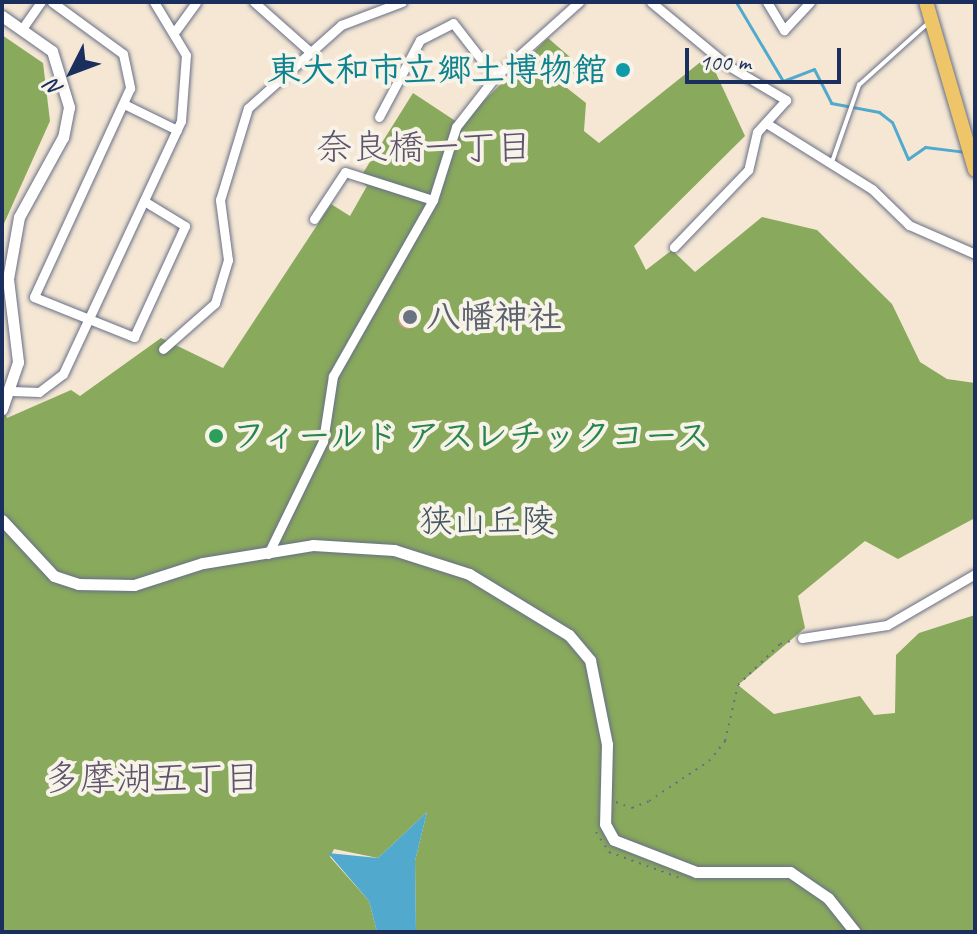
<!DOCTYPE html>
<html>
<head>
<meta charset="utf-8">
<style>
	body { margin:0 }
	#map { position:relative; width:977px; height:934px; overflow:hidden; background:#f5e7d4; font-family:Caveat,"Klee One",sans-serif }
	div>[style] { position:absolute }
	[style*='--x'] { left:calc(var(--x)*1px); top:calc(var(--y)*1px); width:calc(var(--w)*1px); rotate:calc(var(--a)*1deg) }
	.forest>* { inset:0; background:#89a95c }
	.water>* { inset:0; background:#51aace }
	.stream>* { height:3px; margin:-1.5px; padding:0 1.5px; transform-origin:1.5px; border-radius:1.5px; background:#51aace }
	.building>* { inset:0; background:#d99585 }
	.round { border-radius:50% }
	.path>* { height:2px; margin-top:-1px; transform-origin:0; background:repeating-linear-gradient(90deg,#676f87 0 2px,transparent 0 8px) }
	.roads { filter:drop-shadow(0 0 2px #676f87) drop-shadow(0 0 2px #676f87) }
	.service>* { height:4px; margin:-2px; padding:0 2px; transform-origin:2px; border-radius:2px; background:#fff }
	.minor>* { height:9px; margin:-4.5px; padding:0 4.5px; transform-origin:4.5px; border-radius:4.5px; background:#fff }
	.tertiary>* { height:11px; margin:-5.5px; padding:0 5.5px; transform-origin:5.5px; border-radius:5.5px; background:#fff }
	.primary>* { height:14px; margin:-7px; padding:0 7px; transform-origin:7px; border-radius:7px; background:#eec569 }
	.dots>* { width:22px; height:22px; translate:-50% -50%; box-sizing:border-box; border:4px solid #f7f3e8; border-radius:50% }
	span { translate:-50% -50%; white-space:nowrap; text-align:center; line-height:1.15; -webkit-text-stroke:8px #f7f3e8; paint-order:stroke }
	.culture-label { font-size:34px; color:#0d838f; font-weight:700 }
	.right { translate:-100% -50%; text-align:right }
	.worship-label { font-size:34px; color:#5b616d; font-weight:700 }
	.left { translate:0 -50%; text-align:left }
	.leisure-label { font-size:34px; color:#27864d; font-weight:700 }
	.park-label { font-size:34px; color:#3f5460 }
	.neighbourhood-label { font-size:36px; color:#5e536c }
	.frame { position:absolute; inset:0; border:4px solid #1b2f5e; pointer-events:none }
	.north { position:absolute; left:32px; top:32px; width:80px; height:80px; -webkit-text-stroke:6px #f7f3e8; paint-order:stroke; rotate:228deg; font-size:22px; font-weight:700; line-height:32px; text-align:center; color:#1b2f5e }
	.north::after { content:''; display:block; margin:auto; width:28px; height:36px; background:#1b2f5e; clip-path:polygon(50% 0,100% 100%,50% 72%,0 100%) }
	.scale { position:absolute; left:685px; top:48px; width:156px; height:36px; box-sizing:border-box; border:4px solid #1b2f5e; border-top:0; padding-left:10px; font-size:24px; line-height:28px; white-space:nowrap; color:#1b2f5e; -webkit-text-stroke:6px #f7f3e8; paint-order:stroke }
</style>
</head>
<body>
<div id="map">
	<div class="forest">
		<i style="clip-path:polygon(2px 35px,43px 63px,50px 121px,2px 228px)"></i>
		<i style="clip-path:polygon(548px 38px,578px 64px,567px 88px,586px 103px,584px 131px,599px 143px,708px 56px,745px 136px,634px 246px,646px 270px,672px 250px,695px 272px,762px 217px,817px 230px,892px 304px,920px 362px,947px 379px,975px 383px,975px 518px,898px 559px,865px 541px,798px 596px,805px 628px,738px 685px,774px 714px,860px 696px,874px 715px,895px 713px,896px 655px,919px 633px,975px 615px,975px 932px,416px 932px,415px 861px,427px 812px,378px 858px,334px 849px,330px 857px,369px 901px,377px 932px,2px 932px,2px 407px,7px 418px,71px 390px,80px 396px,161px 338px,223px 368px,331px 204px,350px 216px,367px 186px,358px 181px,413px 93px,460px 124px)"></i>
	</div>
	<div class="water">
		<i style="clip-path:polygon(427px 812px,415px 861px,416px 932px,377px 932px,369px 901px,328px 853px,378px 858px)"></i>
	</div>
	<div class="stream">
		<i style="--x:736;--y:2;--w:92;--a:59.3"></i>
		<i style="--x:783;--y:81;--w:33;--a:-21"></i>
		<i style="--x:814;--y:69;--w:38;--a:63"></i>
		<i style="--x:831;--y:103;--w:49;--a:10.6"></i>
		<i style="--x:879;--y:112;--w:16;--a:38"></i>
		<i style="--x:892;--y:122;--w:40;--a:66.6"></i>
		<i style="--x:908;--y:159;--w:21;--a:-35"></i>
		<i style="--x:925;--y:147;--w:38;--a:7"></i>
	</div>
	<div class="building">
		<i class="round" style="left:398px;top:309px;width:20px;height:20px"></i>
	</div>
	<div class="path">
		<i style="--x:616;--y:802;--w:17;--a:21"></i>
		<i style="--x:632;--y:808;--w:18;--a:-22"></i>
		<i style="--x:649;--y:801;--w:72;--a:-33.7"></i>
		<i style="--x:709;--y:761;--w:26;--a:-51"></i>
		<i style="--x:725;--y:741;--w:57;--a:-76.9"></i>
		<i style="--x:738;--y:685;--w:59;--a:-44.3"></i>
		<i style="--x:780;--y:644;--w:15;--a:-16"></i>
		<i style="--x:596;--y:832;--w:24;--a:57"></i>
		<i style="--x:609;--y:852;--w:76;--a:20.1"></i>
	</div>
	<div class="roads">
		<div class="service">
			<i style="--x:832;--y:162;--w:82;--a:-70.7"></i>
			<i style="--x:859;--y:85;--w:91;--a:-41.9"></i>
		</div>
		<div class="minor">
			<i style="--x:52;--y:2;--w:88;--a:36.2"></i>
			<i style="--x:123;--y:54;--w:35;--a:78"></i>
			<i style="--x:130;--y:88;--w:230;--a:114.7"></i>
			<i style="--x:34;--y:297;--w:108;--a:21.8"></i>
			<i style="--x:134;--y:337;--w:122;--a:-65.3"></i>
			<i style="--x:185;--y:226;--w:48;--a:-148.6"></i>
			<i style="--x:254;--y:2;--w:74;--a:41.7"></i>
			<i style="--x:651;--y:2;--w:99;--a:39.7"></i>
			<i style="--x:727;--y:65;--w:69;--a:30.7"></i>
			<i style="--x:786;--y:100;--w:43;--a:132.2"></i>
			<i style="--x:757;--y:132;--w:39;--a:103"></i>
			<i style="--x:748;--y:170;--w:107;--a:133.9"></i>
			<i style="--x:767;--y:2;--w:33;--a:59"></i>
			<i style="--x:784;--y:30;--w:38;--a:-47"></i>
			<i style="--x:24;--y:26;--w:29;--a:-55"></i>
			<i style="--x:176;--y:30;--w:34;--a:-54"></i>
			<i style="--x:124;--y:104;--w:59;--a:26.1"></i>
			<i style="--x:379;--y:117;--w:87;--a:-62"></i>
			<i style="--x:420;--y:40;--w:37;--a:-27"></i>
			<i style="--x:453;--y:23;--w:68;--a:52.1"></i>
			<i style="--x:766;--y:123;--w:125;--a:31.9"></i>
			<i style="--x:872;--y:189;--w:52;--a:44.2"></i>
			<i style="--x:909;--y:225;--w:72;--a:23.7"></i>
			<i style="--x:314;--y:219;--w:56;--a:-56.6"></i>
			<i style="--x:345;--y:172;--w:92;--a:17.7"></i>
			<i style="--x:163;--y:349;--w:69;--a:-41.5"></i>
			<i style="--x:215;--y:303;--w:45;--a:-73.2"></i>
			<i style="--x:228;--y:260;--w:61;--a:-97.6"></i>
			<i style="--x:220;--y:200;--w:96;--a:-73.1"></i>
			<i style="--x:248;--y:108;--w:125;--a:-41.7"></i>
			<i style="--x:341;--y:25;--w:65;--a:-20.7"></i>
			<i style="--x:12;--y:391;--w:27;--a:2"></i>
			<i style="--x:39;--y:392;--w:30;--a:-37"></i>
			<i style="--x:63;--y:374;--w:279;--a:-65"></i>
			<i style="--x:181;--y:121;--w:66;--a:-85.7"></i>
			<i style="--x:186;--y:55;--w:62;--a:-121.1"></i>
			<i style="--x:268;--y:554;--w:126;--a:-64"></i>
			<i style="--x:323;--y:441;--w:66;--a:-81.3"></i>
			<i style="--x:333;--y:376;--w:202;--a:-60.4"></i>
			<i style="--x:433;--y:200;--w:77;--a:-72.5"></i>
			<i style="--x:456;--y:127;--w:63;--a:-52"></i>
			<i style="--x:495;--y:77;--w:113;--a:-41.8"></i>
			<i style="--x:802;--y:638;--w:86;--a:-8.7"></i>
			<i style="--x:887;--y:625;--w:102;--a:-30.1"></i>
		</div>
		<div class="tertiary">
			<i style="--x:2;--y:16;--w:61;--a:35"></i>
			<i style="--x:52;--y:51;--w:59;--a:73.1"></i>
			<i style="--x:69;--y:107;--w:31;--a:101"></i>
			<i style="--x:63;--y:137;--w:91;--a:118.8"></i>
			<i style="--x:19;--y:217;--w:63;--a:100.1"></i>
			<i style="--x:8;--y:279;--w:84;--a:83.1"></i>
			<i style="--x:18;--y:362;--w:50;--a:108.8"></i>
			<i style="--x:2;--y:520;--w:76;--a:47.1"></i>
			<i style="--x:54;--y:576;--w:25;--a:18"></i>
			<i style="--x:78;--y:584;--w:56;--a:1"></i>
			<i style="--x:134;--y:585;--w:72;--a:-17.7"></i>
			<i style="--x:203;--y:563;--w:111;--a:-9.3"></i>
			<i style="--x:313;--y:545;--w:81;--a:3.5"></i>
			<i style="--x:394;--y:550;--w:79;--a:17.7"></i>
			<i style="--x:469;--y:574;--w:117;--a:31.4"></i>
			<i style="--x:569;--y:635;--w:33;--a:50"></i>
			<i style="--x:590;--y:660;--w:86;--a:78.6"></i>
			<i style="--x:607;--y:744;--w:80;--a:91.4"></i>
			<i style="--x:605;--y:824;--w:18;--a:61"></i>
			<i style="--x:614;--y:840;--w:88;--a:21.3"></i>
			<i style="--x:696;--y:872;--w:94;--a:0"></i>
			<i style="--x:790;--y:872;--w:46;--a:34.4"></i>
			<i style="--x:828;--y:898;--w:43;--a:51.5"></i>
		</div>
		<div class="primary">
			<i style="--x:926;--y:2;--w:175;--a:73.7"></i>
		</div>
	</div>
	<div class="dots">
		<i style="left:623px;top:70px;background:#0f9aa8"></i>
		<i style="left:410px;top:317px;background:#6b7280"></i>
		<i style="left:216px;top:436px;background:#2e9e5b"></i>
	</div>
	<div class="culture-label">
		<span class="right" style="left:607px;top:70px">東大和市立郷土博物館</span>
	</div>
	<div class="worship-label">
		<span class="left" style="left:426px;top:317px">八幡神社</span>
	</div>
	<div class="leisure-label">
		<span class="left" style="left:232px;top:436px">フィールド アスレチックコース</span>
	</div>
	<div class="park-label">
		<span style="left:487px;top:521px">狭山丘陵</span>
	</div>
	<div class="neighbourhood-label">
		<span style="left:424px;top:148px">奈良橋一丁目</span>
		<span style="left:152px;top:779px">多摩湖五丁目</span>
	</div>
	<div class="frame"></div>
	<div class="north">N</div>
	<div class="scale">100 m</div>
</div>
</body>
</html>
